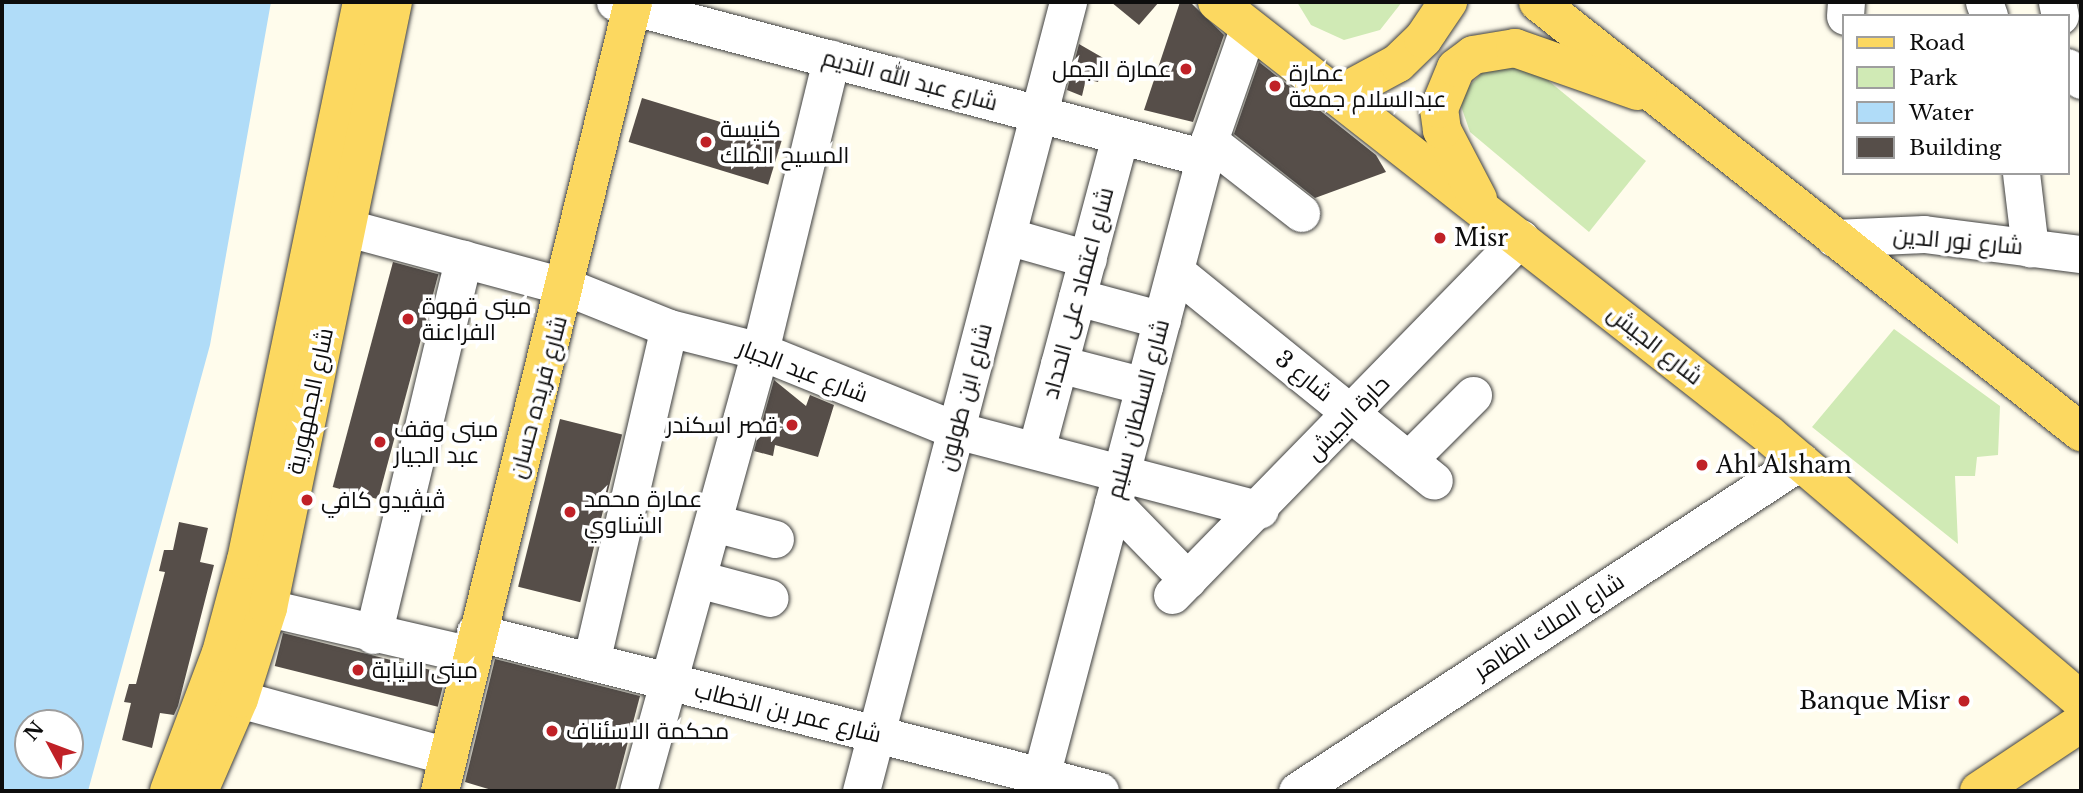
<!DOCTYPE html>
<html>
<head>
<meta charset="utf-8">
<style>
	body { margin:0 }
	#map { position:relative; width:2083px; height:793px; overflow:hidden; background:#fffcec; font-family:"Libre Baskerville",Cairo,serif }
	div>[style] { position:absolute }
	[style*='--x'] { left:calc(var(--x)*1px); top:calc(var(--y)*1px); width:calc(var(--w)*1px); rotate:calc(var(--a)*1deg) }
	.green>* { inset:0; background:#d0eab5 }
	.water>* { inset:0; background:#b0dcf8 }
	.building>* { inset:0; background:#564e49; transform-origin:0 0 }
	.roads { filter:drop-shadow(0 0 2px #404040) drop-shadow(0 0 2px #404040) }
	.minor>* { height:37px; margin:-18.5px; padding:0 18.5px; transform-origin:18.5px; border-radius:18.5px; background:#fff }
	.major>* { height:38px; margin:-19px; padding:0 19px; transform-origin:19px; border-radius:19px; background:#fcd860 }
	.dots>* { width:19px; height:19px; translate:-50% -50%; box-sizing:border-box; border:4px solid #fff; border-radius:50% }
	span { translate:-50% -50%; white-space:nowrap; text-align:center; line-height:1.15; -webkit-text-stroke:7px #fff; paint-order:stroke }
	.poi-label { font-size:23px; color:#0d0d0d }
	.right { translate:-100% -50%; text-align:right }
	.left { translate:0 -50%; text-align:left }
	.street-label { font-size:23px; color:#0d0d0d }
	.frame { position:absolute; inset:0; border:4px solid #0d0d0d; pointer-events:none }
	.legend { position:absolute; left:1842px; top:14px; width:228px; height:161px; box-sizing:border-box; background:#fff; border:2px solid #9e9e9e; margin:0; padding:9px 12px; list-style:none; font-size:21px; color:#0d0d0d }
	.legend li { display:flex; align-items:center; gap:14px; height:35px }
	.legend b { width:35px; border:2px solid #9e9e9e }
	.north { position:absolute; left:14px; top:709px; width:70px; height:70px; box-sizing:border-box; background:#fff; border:2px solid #9e9e9e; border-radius:50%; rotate:311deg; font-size:19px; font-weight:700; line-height:28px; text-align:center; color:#0d0d0d }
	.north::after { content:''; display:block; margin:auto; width:24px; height:32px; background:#c02127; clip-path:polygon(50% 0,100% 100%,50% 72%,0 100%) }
</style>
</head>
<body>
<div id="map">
	<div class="green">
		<i style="clip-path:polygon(1297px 2px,1402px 2px,1380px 30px,1344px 40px,1311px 25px)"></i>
		<i style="clip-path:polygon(1492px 63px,1533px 68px,1646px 161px,1589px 232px,1470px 132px,1461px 106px,1466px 89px)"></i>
		<i style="clip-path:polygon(1894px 329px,2000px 406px,1998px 455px,1977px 457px,1975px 476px,1955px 476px,1958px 544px,1812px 427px)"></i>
	</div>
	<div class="water">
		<i style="clip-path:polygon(evenodd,2px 2px,271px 2px,210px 345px,88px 791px,2px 791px,2px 2px,28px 723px,70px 723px,70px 765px,28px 765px,28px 723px)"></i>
	</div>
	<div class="building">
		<i style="clip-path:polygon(1111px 2px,1159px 2px,1139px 25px)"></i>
		<i style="clip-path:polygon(1180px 2px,1190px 2px,1224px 35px,1193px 122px,1144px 110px)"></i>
		<i style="clip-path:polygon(1079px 44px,1105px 59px,1098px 82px,1086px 79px,1082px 96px,1067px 90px)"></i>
		<i style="clip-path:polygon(1259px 62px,1376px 155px,1386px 172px,1315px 198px,1234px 134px)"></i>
		<i style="left:642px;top:98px;width:146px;height:46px;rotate:17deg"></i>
		<i style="left:393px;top:262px;width:47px;height:233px;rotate:15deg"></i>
		<i style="clip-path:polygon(774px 380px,806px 406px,810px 395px,834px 405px,818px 457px,775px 445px,773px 456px,754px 451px)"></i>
		<i style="left:560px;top:419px;width:64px;height:173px;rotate:14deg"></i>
		<i style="clip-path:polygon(179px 522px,208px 528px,200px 562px,214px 565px,178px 706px,174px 715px,160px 713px,152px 748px,122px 740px,131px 703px,124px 702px,129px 684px,136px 684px,165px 572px,159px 571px,164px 550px,173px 550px)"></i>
		<i style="left:283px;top:633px;width:168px;height:34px;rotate:14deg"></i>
		<i style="clip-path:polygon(495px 659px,640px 696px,615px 791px,495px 791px,465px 782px)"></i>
	</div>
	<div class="roads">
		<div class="minor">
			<i style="--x:615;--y:2;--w:610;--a:14.81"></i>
			<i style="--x:1984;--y:2;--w:15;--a:70"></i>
			<i style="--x:2057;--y:2;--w:14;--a:78"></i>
			<i style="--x:1845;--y:16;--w:14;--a:-86"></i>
			<i style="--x:2067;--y:67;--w:19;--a:43"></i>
			<i style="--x:1209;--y:141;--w:117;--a:38"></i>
			<i style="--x:2021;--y:173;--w:76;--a:83.2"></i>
			<i style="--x:348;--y:228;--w:227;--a:15.1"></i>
			<i style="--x:567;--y:287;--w:110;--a:21.9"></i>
			<i style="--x:669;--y:328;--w:94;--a:14.2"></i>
			<i style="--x:760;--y:351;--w:211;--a:22"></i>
			<i style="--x:956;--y:430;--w:314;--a:14.7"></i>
			<i style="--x:1007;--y:236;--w:84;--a:15.9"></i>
			<i style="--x:1834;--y:238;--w:90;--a:-2.5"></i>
			<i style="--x:1924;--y:234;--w:158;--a:7.3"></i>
			<i style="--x:1175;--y:271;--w:333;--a:39"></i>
			<i style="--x:1077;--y:297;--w:88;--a:15.1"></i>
			<i style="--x:1059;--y:364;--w:88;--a:14.5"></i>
			<i style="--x:1036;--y:450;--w:325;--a:-75"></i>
			<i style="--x:1408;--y:460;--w:92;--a:-45"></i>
			<i style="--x:1113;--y:503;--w:107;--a:45.8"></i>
			<i style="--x:714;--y:523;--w:63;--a:14.7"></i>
			<i style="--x:698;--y:579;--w:74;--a:14.8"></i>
			<i style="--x:1172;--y:595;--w:499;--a:-45.7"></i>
			<i style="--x:268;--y:608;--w:208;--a:13"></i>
			<i style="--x:475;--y:632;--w:645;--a:14.27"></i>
			<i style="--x:373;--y:635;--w:387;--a:-76.5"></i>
			<i style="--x:591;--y:662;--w:343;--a:-76.9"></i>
			<i style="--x:239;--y:699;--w:216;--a:15.3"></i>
			<i style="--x:638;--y:791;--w:457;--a:-74.5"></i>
			<i style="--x:760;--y:351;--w:301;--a:-76.3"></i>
			<i style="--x:861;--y:791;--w:816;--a:-75.3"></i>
			<i style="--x:1037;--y:791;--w:672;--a:-75.18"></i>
			<i style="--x:1209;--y:141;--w:119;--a:-70.8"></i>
			<i style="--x:1297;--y:791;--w:602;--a:-33.22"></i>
		</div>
		<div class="major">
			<i style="--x:1217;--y:2;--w:702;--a:38.11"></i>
			<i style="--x:1769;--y:435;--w:410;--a:40.4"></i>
			<i style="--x:1538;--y:2;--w:693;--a:38.38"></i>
			<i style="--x:1337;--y:96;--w:69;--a:-28.4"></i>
			<i style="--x:1398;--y:63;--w:35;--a:-44"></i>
			<i style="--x:1423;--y:39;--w:45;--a:-56"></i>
			<i style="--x:1478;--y:199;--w:78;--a:-117.6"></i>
			<i style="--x:1442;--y:130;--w:21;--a:-98"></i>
			<i style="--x:1439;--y:109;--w:44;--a:-67.5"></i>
			<i style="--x:1456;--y:68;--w:21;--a:-37"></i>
			<i style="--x:1473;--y:55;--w:43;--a:-9.5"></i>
			<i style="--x:1515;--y:48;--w:130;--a:19.3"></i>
			<i style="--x:169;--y:791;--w:147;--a:-69.4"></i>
			<i style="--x:221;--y:653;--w:96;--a:-75"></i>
			<i style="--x:246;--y:560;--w:570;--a:-78.26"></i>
			<i style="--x:199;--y:791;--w:100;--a:-66.5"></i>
			<i style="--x:239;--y:699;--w:96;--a:-72.3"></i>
			<i style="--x:268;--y:608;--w:619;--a:-78.35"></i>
			<i style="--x:440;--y:791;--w:812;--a:-76.25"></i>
			<i style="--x:1979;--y:791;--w:123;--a:-33.7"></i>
		</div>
	</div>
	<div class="dots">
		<i style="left:1186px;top:69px;background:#c02127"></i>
		<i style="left:1275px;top:86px;background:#c02127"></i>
		<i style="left:706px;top:142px;background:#c02127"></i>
		<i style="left:1440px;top:238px;background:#c02127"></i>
		<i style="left:408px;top:319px;background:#c02127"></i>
		<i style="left:792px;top:425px;background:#c02127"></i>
		<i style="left:380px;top:442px;background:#c02127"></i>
		<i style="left:1702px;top:465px;background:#c02127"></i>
		<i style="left:307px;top:500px;background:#c02127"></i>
		<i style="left:570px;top:512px;background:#c02127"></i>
		<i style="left:358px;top:670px;background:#c02127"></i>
		<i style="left:1964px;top:701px;background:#c02127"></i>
		<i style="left:552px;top:731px;background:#c02127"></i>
	</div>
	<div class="poi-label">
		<span class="right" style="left:1172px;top:69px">عمارة الجمل</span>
		<span class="left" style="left:1289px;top:86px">عمارة<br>عبدالسلام جمعة</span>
		<span class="left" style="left:720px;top:142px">كنيسة<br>المسيح الملك</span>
		<span class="left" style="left:1454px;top:238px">Misr</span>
		<span class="left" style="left:422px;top:319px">مبنى قهوة<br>الفراعنة</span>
		<span class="right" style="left:778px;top:425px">قصر اسكندر</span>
		<span class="left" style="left:394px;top:442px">مبنى وقف<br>عبد الجيار</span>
		<span class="left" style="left:1716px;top:465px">Ahl Alsham</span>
		<span class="left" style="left:584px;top:512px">عمارة محمد<br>الشناوي</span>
		<span class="left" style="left:321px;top:500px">ڤيڤيدو كافي</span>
		<span class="left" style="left:372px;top:670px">مبنى النيابة</span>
		<span class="right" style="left:1950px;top:701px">Banque Misr</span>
		<span class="left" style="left:566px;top:731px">محكمة الاسئناف</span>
	</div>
	<div class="street-label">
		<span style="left:910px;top:80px;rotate:15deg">شارع عبد الله النديم</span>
		<span style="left:1958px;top:241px;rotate:5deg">شارع نور الدين</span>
		<span style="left:1078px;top:293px;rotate:-75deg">شارع اعتماد على الحداد</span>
		<span style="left:1655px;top:345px;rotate:38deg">شارع الجيش</span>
		<span style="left:803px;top:371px;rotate:21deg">شارع عبد الجبار</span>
		<span style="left:1304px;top:376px;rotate:39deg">شارع 3</span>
		<span style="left:538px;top:397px;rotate:-75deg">شارع فريده حسان</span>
		<span style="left:965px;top:397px;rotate:-75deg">شارع ابن طولون</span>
		<span style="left:310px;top:401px;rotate:-78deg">شارع الجمهورية</span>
		<span style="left:1138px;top:409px;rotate:-75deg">شارع السلطان سليم</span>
		<span style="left:1348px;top:418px;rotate:-46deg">حارة الجيش</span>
		<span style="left:1549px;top:626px;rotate:-33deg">شارع الملك الظاهر</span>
		<span style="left:788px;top:712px;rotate:14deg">شارع عمر بن الخطاب</span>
	</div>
	<div class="frame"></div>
	<ul class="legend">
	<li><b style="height:9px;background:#fcd860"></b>Road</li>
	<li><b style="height:19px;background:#d0eab5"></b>Park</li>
	<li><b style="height:19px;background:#b0dcf8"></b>Water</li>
	<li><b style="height:19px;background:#564e49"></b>Building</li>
	</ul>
	<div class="north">N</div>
</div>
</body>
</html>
